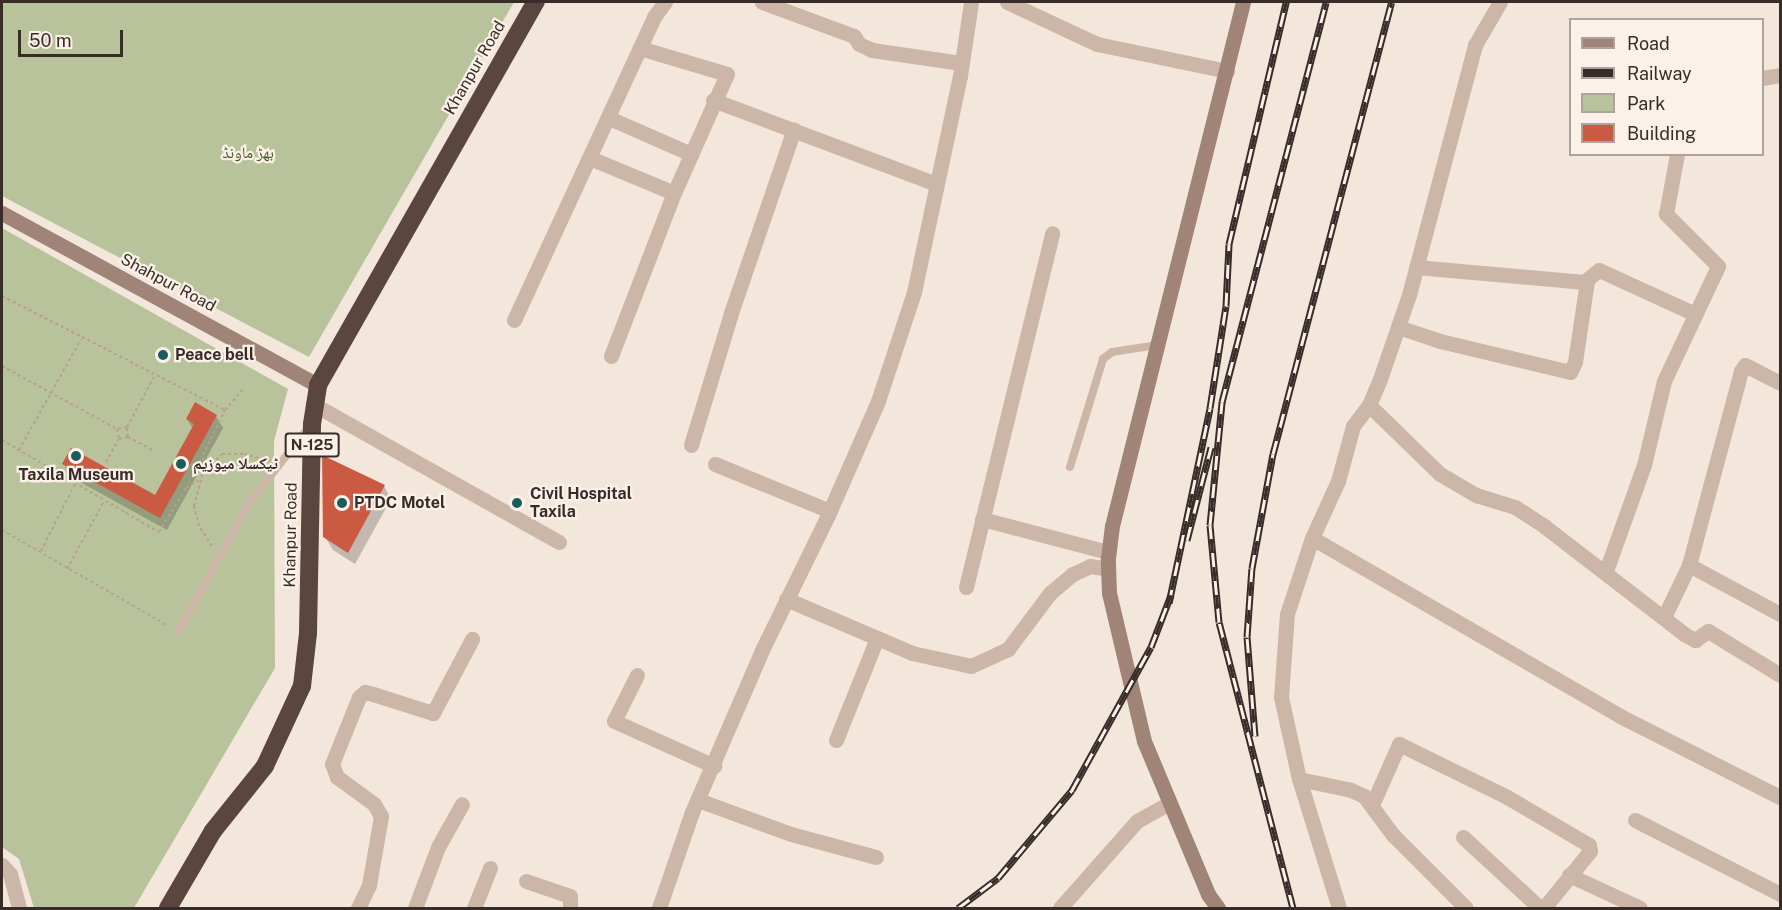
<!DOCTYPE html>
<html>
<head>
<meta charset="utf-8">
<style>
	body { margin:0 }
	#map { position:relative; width:1782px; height:910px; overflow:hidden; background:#f3e7dc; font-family:"Public Sans","Noto Naskh Arabic",sans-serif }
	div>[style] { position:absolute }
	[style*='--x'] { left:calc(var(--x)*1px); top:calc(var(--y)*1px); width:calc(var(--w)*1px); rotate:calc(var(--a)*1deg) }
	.green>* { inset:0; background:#b8c39b }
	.shadow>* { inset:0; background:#0003 }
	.building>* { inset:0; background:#cb5a42 }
	.path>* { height:2px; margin-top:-1px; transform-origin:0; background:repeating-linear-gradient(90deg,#b89f91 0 3px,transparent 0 6px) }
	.lane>* { height:8px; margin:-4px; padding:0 4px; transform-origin:4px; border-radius:4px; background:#ccb6a7 }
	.street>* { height:15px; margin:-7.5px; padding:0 7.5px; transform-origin:7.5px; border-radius:7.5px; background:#ccb6a7 }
	.secondary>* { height:15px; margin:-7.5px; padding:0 7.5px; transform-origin:7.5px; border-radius:7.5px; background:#a08478 }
	.highway>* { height:18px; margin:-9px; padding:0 9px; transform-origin:9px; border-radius:9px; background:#5a453f }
	.rail>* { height:7px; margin-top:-3.5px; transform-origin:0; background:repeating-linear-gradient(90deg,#fbf1e9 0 14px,#382c28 0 28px); box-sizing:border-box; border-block:2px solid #382c28 }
	.dots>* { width:16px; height:16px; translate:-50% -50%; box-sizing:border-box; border:3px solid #fbf1e9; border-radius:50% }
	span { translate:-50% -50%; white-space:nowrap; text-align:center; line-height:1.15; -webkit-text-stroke:4.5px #fbf1e9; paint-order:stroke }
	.shield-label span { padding:2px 4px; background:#fbf1e9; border:2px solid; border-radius:4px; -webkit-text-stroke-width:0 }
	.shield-label { font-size:15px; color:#382c28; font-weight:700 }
	.street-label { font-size:16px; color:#382c28 }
	.park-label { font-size:16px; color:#4a582b }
	.poi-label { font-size:16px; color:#382c28; font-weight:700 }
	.left { translate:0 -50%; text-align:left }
	.frame { position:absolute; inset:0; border:3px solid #382c28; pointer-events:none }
	.legend { position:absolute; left:1569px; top:18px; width:195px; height:138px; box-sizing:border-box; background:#fbf1e9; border:2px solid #ada29c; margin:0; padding:8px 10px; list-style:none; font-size:18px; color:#382c28 }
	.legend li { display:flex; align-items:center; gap:12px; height:30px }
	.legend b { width:30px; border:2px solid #ada29c }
	.scale { position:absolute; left:18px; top:30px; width:105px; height:27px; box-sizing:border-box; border:3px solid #382c28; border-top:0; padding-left:8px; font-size:18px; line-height:21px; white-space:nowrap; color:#382c28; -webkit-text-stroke:4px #fbf1e9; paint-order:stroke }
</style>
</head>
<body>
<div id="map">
	<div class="green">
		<i style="clip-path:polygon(2px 2px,514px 2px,309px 357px,2px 196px)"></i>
		<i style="clip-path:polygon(2px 228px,288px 389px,274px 441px,275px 668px,134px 908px,34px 908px,19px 859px,2px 847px)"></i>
	</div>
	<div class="shadow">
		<i style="clip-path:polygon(216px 416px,223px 428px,167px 530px,71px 477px,64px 464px,155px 497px,193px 429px,187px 419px)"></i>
		<i style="clip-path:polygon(323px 458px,384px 486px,391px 499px,355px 564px,333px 550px,325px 537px)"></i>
	</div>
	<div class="building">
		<i style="clip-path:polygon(195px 402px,217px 415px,160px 518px,62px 464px,71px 448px,155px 495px,194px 424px,186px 419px)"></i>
		<i style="clip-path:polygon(322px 455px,385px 485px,348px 553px,323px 537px)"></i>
	</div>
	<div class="path">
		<i style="--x:2;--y:296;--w:250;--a:27.1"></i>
		<i style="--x:2;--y:366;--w:131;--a:28.7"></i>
		<i style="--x:127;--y:427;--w:10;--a:169"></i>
		<i style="--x:117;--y:429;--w:10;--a:79"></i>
		<i style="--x:119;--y:439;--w:9;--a:-13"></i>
		<i style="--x:128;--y:437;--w:10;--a:-96"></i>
		<i style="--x:127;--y:427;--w:57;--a:-61.6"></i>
		<i style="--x:128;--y:437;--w:30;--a:28"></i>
		<i style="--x:2;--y:440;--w:182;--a:30.4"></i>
		<i style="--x:159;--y:532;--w:52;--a:-58.5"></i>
		<i style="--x:186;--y:488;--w:15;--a:-32"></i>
		<i style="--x:19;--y:450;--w:127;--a:-60.8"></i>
		<i style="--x:106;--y:462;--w:26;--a:-61"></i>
		<i style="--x:203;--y:472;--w:17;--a:-90"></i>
		<i style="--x:203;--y:455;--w:50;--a:-63.9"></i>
		<i style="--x:225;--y:410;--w:28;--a:-49"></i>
		<i style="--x:2;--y:530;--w:192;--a:30"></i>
		<i style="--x:212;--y:546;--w:24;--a:-123"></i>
		<i style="--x:199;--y:526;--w:21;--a:-104"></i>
		<i style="--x:194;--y:506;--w:35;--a:-75"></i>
		<i style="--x:203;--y:472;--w:26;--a:-43"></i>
		<i style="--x:222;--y:454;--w:22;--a:0"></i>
		<i style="--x:244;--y:454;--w:27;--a:15"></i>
		<i style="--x:41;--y:551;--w:75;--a:-63.1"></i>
		<i style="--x:67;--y:569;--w:77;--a:-61.4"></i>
	</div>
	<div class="lane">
		<i style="--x:1070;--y:467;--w:113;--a:-73"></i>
		<i style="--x:1103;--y:359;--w:11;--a:-38"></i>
		<i style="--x:1112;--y:352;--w:47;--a:-8.7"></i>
		<i style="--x:178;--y:632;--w:147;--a:-61.2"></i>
		<i style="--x:249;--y:503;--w:97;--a:-51.7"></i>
	</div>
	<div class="street">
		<i style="--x:762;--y:2;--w:98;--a:20.3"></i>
		<i style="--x:854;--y:36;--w:9;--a:58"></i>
		<i style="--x:859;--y:44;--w:14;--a:25"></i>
		<i style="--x:872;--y:50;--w:90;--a:8.3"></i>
		<i style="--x:1007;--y:2;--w:99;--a:25"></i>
		<i style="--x:1097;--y:44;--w:133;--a:11.7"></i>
		<i style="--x:1762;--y:78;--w:18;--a:-9"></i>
		<i style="--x:713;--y:100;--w:238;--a:20.6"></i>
		<i style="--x:609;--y:118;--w:90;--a:23.7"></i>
		<i style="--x:590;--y:158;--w:91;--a:22.6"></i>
		<i style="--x:1416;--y:267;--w:169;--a:5.1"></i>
		<i style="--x:1584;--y:282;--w:19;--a:-39"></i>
		<i style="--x:1599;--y:270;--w:106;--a:24.6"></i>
		<i style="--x:514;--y:320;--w:334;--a:-65.2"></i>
		<i style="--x:654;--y:17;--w:19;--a:-54"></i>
		<i style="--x:1398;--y:327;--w:44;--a:18.4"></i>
		<i style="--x:1440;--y:341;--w:134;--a:13.4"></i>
		<i style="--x:1570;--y:372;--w:11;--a:-63"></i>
		<i style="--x:1575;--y:362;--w:82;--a:-81.6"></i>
		<i style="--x:611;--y:356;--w:175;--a:-68.9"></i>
		<i style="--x:674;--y:193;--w:130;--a:-66"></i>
		<i style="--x:727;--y:74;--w:91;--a:-163.4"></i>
		<i style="--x:313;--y:404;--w:282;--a:29.3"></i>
		<i style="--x:1369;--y:405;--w:99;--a:44.2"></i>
		<i style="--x:1440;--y:474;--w:42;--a:30.3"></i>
		<i style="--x:1476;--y:495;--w:41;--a:17.1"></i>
		<i style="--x:1515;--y:507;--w:35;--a:33"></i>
		<i style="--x:1544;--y:526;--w:177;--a:37.6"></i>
		<i style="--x:1684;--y:634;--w:13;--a:29"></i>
		<i style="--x:1695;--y:640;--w:16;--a:-35"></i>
		<i style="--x:1708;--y:631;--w:84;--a:31.4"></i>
		<i style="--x:691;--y:445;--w:138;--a:-73.1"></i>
		<i style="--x:731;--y:313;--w:194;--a:-71.1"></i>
		<i style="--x:715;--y:464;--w:124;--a:22.2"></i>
		<i style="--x:982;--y:519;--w:130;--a:14.7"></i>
		<i style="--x:1312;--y:538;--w:356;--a:30"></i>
		<i style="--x:1620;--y:716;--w:179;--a:26.9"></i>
		<i style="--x:1689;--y:565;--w:103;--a:28.3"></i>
		<i style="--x:1606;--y:571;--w:113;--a:-70.3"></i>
		<i style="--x:1644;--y:465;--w:86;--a:-76.6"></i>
		<i style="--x:1664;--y:381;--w:127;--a:-64.8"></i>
		<i style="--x:1718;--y:266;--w:74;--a:-135"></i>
		<i style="--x:1666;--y:214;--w:61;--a:-79.6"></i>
		<i style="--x:966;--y:587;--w:364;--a:-76.3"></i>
		<i style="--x:786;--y:599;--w:137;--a:23.2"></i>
		<i style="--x:912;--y:653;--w:60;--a:12.4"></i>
		<i style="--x:971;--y:666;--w:41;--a:-24.7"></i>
		<i style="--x:1008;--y:649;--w:70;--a:-53.1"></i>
		<i style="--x:1050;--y:593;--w:30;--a:-40"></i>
		<i style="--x:1073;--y:574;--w:19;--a:-25"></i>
		<i style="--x:1090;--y:566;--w:18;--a:9"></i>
		<i style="--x:1664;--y:617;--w:58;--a:-64.3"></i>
		<i style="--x:1689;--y:565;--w:201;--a:-75"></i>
		<i style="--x:1741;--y:371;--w:7;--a:-56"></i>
		<i style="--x:1745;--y:365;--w:39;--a:27"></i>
		<i style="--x:637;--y:675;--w:51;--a:116.6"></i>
		<i style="--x:614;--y:721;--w:110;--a:24.2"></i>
		<i style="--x:836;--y:740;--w:110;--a:-68.1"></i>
		<i style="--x:1299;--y:779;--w:53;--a:11.9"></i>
		<i style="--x:1351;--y:790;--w:14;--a:25"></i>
		<i style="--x:1364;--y:796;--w:49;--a:53.4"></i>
		<i style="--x:1393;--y:835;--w:103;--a:45"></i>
		<i style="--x:698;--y:800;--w:99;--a:20.1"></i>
		<i style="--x:791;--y:834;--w:88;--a:15.1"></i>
		<i style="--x:1372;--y:805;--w:67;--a:-66.1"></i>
		<i style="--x:1399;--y:744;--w:120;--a:26.1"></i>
		<i style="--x:1507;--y:797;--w:95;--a:30.3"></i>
		<i style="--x:1589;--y:845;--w:6;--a:81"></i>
		<i style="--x:1590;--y:851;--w:73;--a:128.9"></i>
		<i style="--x:1635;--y:820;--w:163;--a:27"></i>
		<i style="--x:1463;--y:837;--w:105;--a:42.7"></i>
		<i style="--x:2;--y:865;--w:12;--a:48"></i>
		<i style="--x:10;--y:874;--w:35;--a:75"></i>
		<i style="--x:1569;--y:875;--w:78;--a:24.9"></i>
		<i style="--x:526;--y:881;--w:46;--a:18.8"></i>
		<i style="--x:570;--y:896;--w:12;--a:90"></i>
		<i style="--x:358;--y:908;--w:25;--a:-64"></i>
		<i style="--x:369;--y:885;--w:70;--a:-80.1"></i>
		<i style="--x:381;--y:816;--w:14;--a:-120"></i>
		<i style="--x:374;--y:804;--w:46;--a:-143.9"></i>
		<i style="--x:337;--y:777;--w:14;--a:-111"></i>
		<i style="--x:332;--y:764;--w:72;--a:-68.1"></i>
		<i style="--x:359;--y:697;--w:8;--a:-40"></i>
		<i style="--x:365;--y:692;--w:8;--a:14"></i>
		<i style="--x:373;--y:694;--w:63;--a:17.6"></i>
		<i style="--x:433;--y:713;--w:84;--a:-62.2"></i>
		<i style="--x:415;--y:908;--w:65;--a:-69.3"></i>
		<i style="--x:438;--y:847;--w:49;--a:-60.8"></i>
		<i style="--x:474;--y:908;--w:43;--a:-68.2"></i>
		<i style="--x:659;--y:908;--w:102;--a:-71"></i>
		<i style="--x:692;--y:812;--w:176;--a:-66.6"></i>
		<i style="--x:762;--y:650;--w:150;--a:-63.9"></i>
		<i style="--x:828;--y:515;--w:124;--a:-66.3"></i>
		<i style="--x:878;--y:401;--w:115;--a:-71.7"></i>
		<i style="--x:914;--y:292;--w:221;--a:-78"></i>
		<i style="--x:960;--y:76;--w:75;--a:-81.5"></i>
		<i style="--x:1060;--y:908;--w:116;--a:-48.5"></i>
		<i style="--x:1137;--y:821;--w:37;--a:-29"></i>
		<i style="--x:1339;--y:908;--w:135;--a:-107.2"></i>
		<i style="--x:1299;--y:779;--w:84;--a:-102.4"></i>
		<i style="--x:1281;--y:697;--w:83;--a:-85.9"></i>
		<i style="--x:1287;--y:614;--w:80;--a:-71.8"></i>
		<i style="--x:1312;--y:538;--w:63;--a:-65.5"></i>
		<i style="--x:1338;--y:481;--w:57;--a:-74.7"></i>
		<i style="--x:1353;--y:426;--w:26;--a:-53"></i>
		<i style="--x:1369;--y:405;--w:28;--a:-67"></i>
		<i style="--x:1380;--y:379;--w:89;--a:-71"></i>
		<i style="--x:1409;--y:295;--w:259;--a:-75.2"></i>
		<i style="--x:1475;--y:45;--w:50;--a:-59.8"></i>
	</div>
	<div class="secondary">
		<i style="--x:2;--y:213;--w:360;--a:28.6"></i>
		<i style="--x:1218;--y:908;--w:17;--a:-126"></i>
		<i style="--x:1208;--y:894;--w:166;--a:-112.7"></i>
		<i style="--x:1144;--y:741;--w:152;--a:-103.3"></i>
		<i style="--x:1109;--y:593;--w:35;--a:-92"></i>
		<i style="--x:1108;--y:558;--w:32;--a:-83"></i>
		<i style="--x:1112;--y:526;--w:540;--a:-75.96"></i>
	</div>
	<div class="highway">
		<i style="--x:168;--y:908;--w:89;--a:-59.7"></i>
		<i style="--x:213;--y:831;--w:83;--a:-51.3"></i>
		<i style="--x:265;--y:766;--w:88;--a:-65.2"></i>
		<i style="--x:302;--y:686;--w:53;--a:-83.5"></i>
		<i style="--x:308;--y:633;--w:209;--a:-88.9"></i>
		<i style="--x:312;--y:424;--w:39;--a:-81"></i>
		<i style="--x:318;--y:385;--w:441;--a:-60.4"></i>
	</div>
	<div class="rail">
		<i style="--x:1187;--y:540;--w:96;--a:-75.5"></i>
		<i style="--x:1169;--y:603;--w:199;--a:-78.1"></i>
		<i style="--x:1210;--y:408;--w:103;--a:-81.1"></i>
		<i style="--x:1226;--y:306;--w:62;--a:-87.2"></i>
		<i style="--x:1229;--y:244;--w:249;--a:-76.7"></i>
		<i style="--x:1255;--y:736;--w:99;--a:-94.6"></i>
		<i style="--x:1247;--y:637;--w:69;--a:-85.9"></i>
		<i style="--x:1252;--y:568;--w:116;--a:-79.6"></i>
		<i style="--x:1273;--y:454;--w:467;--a:-75.3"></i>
		<i style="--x:958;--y:908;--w:50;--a:-36.9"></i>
		<i style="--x:998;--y:878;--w:115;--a:-49.9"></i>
		<i style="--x:1072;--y:790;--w:163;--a:-61.1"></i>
		<i style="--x:1151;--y:647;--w:56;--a:-69"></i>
		<i style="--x:1293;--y:908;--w:295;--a:-104.5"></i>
		<i style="--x:1219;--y:622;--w:97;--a:-95.3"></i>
		<i style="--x:1210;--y:525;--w:124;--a:-84.4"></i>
		<i style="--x:1222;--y:402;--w:413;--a:-75.4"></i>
	</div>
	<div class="dots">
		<i style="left:163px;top:355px;background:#1b5c5c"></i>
		<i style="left:76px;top:456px;background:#1b5c5c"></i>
		<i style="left:181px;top:464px;background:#1b5c5c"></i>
		<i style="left:342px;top:503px;background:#1b5c5c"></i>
		<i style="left:517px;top:503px;background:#1b5c5c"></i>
	</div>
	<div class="shield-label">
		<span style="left:312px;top:445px">N-125</span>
	</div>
	<div class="street-label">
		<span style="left:475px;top:68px;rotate:-60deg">Khanpur Road</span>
		<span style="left:168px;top:283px;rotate:28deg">Shahpur Road</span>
		<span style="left:291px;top:535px;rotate:-89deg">Khanpur Road</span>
	</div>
	<div class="park-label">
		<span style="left:248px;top:153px">بھڑ ماونڈ</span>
	</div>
	<div class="poi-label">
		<span class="left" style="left:175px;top:355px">Peace bell</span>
		<span class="left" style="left:193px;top:464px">ٹیکسلا میوزیم</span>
		<span style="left:76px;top:475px">Taxila Museum</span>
		<span class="left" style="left:530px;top:503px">Civil Hospital<br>Taxila</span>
		<span class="left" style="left:354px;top:503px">PTDC Motel</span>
	</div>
	<div class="frame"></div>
	<ul class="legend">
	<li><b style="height:8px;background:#a08478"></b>Road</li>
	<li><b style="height:8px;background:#382c28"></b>Railway</li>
	<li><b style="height:16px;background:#b8c39b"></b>Park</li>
	<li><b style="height:16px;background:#cb5a42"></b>Building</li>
	</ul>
	<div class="scale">50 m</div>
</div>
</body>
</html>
